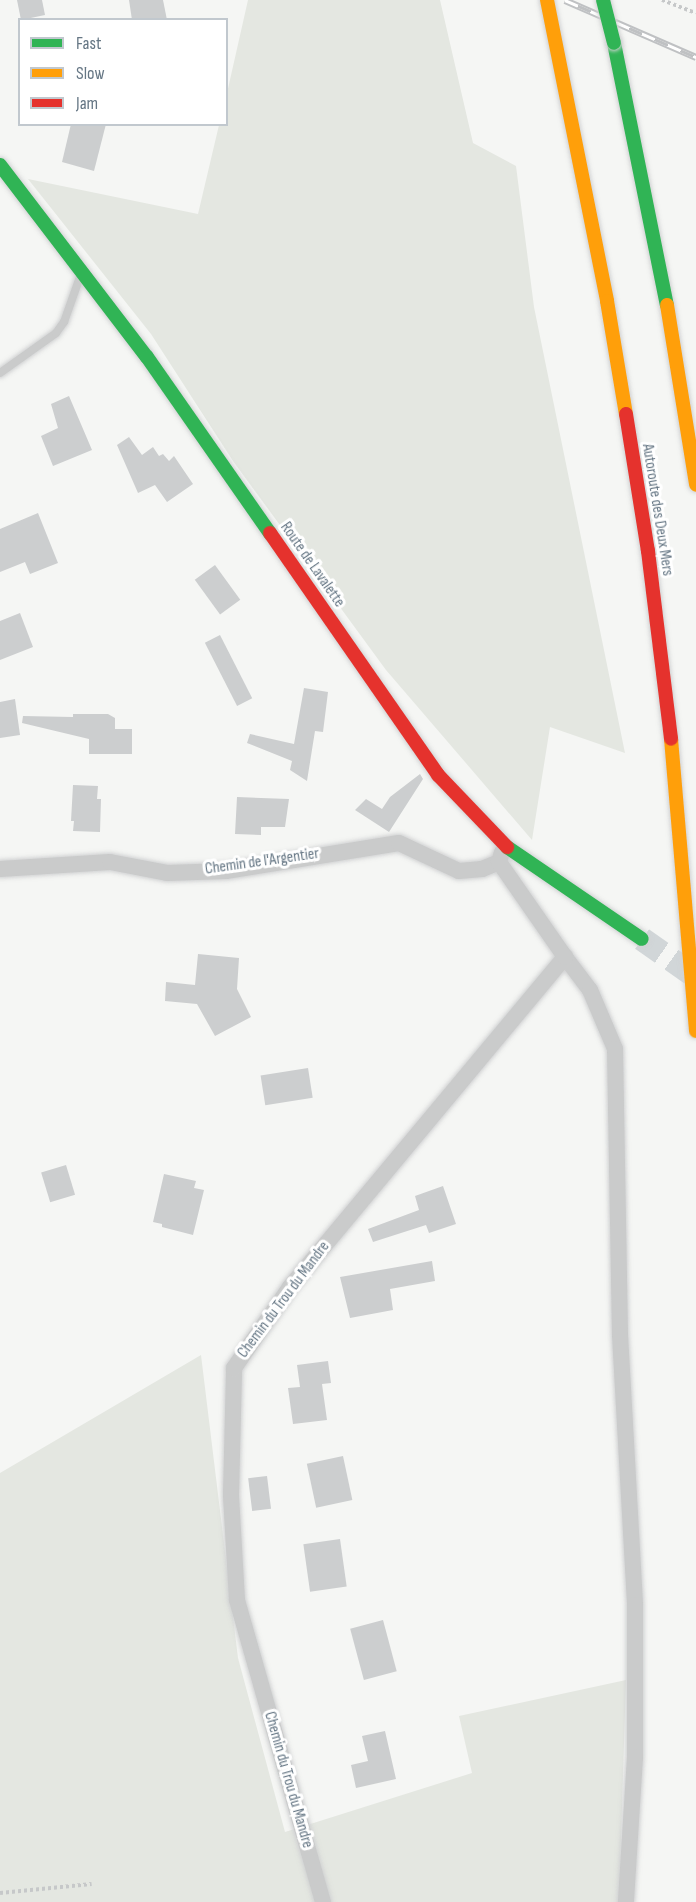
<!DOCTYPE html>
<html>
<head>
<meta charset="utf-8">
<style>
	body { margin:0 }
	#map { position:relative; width:696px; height:1902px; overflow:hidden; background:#f5f6f4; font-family:"Sofia Sans Condensed",sans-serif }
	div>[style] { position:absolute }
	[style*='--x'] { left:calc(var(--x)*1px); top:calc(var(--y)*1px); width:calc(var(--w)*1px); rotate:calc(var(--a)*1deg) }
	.green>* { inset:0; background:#e4e7e1 }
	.building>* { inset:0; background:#cccecf; transform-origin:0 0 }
	.secondary-tunnel>* { height:24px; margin-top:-12px; transform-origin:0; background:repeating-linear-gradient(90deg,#d1d6d8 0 24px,transparent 0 36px) }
	.path>* { height:4px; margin-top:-2px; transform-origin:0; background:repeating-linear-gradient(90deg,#c6c8c9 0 3px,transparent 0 6px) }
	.roads { filter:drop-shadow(0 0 2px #d1d2d3) drop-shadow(0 0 2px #d1d2d3) }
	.lane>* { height:8px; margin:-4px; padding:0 4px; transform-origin:4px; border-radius:4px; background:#cacbcb }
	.street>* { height:16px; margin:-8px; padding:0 8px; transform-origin:8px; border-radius:8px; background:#cacbcb }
	.fast>* { height:14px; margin:-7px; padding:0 7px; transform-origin:7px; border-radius:7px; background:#30b455 }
	.slow>* { height:14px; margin:-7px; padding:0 7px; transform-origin:7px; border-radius:7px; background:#ff9f0a }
	.jam>* { height:14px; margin:-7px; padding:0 7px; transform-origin:7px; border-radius:7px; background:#e5322d }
	.rail>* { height:7px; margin-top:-3.5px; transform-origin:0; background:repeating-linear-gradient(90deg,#fff 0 14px,#bfc1c3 0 28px); box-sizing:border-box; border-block:2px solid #bfc1c3 }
	.bridges { filter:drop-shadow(0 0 2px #d2d3d3) drop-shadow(0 0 2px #d2d3d3) }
	.fast-bridge>* { height:14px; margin:-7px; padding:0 7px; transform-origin:7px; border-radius:7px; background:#30b455 }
	span { translate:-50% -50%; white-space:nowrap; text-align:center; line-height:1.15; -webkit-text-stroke:6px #fff; paint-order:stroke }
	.street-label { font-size:16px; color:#657684 }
	.legend { position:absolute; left:18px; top:18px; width:210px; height:108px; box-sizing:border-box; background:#fff; border:2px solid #c1c8ce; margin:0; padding:8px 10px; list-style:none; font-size:18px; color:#657684 }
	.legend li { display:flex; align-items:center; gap:12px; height:30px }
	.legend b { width:30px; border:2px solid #c1c8ce }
</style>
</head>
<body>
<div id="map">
	<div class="green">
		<i style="clip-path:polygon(248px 0,440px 0,473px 143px,516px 166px,534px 307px,625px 753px,550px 727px,532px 840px,386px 670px,233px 461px,151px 334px,28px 179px,198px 214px,219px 125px,226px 124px,227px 93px)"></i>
		<i style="clip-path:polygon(201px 1355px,238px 1658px,285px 1832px,472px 1773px,459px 1716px,626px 1680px,619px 1902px,0 1902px,0 1473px)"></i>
	</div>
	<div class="building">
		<i style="clip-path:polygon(17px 0,42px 0,45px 15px,21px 20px)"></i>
		<i style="clip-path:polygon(129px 0,163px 0,167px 20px,132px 20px)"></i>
		<i style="clip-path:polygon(71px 124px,106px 124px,94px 171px,62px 162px)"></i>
		<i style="clip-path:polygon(69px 396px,92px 450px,53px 466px,41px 436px,58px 428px,51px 404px)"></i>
		<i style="clip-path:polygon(129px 437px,142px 455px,153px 447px,159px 456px,163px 454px,169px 461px,174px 456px,193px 484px,167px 502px,155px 485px,138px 493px,117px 445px)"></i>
		<i style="clip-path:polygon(38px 513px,58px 563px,30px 574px,25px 562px,0 572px,0 529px)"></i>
		<i style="left:215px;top:565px;width:43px;height:25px;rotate:54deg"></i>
		<i style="clip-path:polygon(20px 613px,33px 647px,0 660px,0 621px)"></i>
		<i style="left:220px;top:635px;width:71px;height:17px;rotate:63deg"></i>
		<i style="clip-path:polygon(304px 688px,328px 692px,323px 732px,315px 731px,307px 781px,290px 770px,292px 761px,247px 743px,250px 734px,294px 744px)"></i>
		<i style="clip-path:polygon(15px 699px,20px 735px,0 738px,0 702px)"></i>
		<i style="clip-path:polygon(73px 714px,108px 714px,115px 718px,115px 729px,132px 729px,132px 754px,89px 754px,89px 739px,22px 723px,23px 716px,73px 717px)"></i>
		<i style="clip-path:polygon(420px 774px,423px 779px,389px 832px,355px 810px,366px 799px,382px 809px,390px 797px)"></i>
		<i style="clip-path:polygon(73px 785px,98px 786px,97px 799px,101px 799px,100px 832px,73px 831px,74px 821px,71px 821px)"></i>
		<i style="clip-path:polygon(237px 797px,289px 799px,285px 827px,261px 827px,261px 835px,235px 834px)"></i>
		<i style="clip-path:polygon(198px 954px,239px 958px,237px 989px,251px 1017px,215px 1036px,197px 1004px,165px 1001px,166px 982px,195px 985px)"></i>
		<i style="left:308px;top:1068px;width:30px;height:48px;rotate:81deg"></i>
		<i style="left:66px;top:1165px;width:31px;height:26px;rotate:73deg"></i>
		<i style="clip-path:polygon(164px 1174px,196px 1181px,194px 1188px,204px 1190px,193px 1235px,162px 1227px,162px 1224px,153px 1222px)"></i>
		<i style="clip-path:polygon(443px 1186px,456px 1224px,429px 1233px,426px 1225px,373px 1242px,368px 1229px,419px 1210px,415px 1196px)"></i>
		<i style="clip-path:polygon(432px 1261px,435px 1281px,390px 1289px,393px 1310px,350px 1318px,340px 1277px)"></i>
		<i style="clip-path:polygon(328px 1361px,331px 1383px,322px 1384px,327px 1420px,293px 1424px,288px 1388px,300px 1387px,297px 1365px)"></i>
		<i style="left:343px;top:1456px;width:45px;height:37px;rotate:78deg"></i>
		<i style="left:267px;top:1476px;width:33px;height:19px;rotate:83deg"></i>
		<i style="left:340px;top:1539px;width:48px;height:37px;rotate:82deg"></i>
		<i style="left:383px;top:1620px;width:53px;height:34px;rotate:75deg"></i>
		<i style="clip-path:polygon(385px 1731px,396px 1779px,356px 1788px,351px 1765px,368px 1761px,362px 1736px)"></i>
	</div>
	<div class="secondary-tunnel">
		<i style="--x:642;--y:939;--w:66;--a:35.1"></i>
	</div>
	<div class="path">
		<i style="--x:662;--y:0;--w:36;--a:21"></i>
		<i style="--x:0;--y:1893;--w:92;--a:-5.6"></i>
	</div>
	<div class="roads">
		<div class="lane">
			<i style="--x:0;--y:373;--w:69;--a:-35.5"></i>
			<i style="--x:56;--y:333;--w:14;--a:-54"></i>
			<i style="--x:64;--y:322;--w:51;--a:-70.5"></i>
		</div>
		<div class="street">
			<i style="--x:0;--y:869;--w:110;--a:-3.6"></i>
			<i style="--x:110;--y:862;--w:58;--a:10.9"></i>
			<i style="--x:167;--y:873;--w:59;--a:-1.9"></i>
			<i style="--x:226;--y:871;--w:175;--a:-9.2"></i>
			<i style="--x:399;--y:843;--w:66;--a:25"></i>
			<i style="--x:459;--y:871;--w:23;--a:-5"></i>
			<i style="--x:482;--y:869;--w:18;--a:-22"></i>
			<i style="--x:499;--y:862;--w:10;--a:-73"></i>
			<i style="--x:565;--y:957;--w:41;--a:52.9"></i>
			<i style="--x:590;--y:990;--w:64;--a:67"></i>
			<i style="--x:615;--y:1049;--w:286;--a:89"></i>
			<i style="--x:620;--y:1335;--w:270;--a:86.8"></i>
			<i style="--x:635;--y:1605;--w:152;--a:90"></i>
			<i style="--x:635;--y:1757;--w:145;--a:93.6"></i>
			<i style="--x:323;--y:1902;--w:314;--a:-105.9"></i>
			<i style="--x:237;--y:1600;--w:105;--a:-93.3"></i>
			<i style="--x:231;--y:1495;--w:127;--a:-88.6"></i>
			<i style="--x:234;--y:1368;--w:98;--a:-55.3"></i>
			<i style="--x:290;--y:1287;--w:430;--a:-50.2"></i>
			<i style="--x:565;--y:957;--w:116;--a:-124.8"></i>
		</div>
		<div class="fast">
			<i style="--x:614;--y:43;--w:267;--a:78.6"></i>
			<i style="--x:0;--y:165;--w:242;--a:52.6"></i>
			<i style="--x:147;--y:357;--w:215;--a:55.1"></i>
			<i style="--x:507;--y:847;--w:163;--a:34.3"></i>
		</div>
		<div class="slow">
			<i style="--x:547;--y:0;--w:307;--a:78.7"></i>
			<i style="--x:607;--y:301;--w:115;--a:80.5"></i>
			<i style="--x:667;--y:305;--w:182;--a:80.8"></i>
			<i style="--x:671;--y:739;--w:293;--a:85.1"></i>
		</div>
		<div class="jam">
			<i style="--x:626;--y:414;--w:139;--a:80.9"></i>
			<i style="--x:648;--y:551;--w:189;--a:83"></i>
			<i style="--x:270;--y:533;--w:295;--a:55.2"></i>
			<i style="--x:438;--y:775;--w:100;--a:46.2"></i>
		</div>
	</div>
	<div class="rail">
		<i style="--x:565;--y:0;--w:143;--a:23.5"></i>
	</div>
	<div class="bridges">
		<div class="fast-bridge">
			<i style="--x:603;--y:0;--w:44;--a:75.7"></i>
		</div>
	</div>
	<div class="street-label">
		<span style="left:657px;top:510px;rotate:81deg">Autoroute des Deux Mers</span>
		<span style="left:312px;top:565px;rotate:55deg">Route de Lavalette</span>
		<span style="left:262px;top:862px;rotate:-8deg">Chemin de l'Argentier</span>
		<span style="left:284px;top:1300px;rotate:-53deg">Chemin du Trou du Mandre</span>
		<span style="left:288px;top:1780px;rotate:74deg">Chemin du Trou du Mandre</span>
	</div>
	<ul class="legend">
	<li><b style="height:8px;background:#30b455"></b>Fast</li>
	<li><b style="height:8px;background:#ff9f0a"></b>Slow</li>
	<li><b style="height:8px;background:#e5322d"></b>Jam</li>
	</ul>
</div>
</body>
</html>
